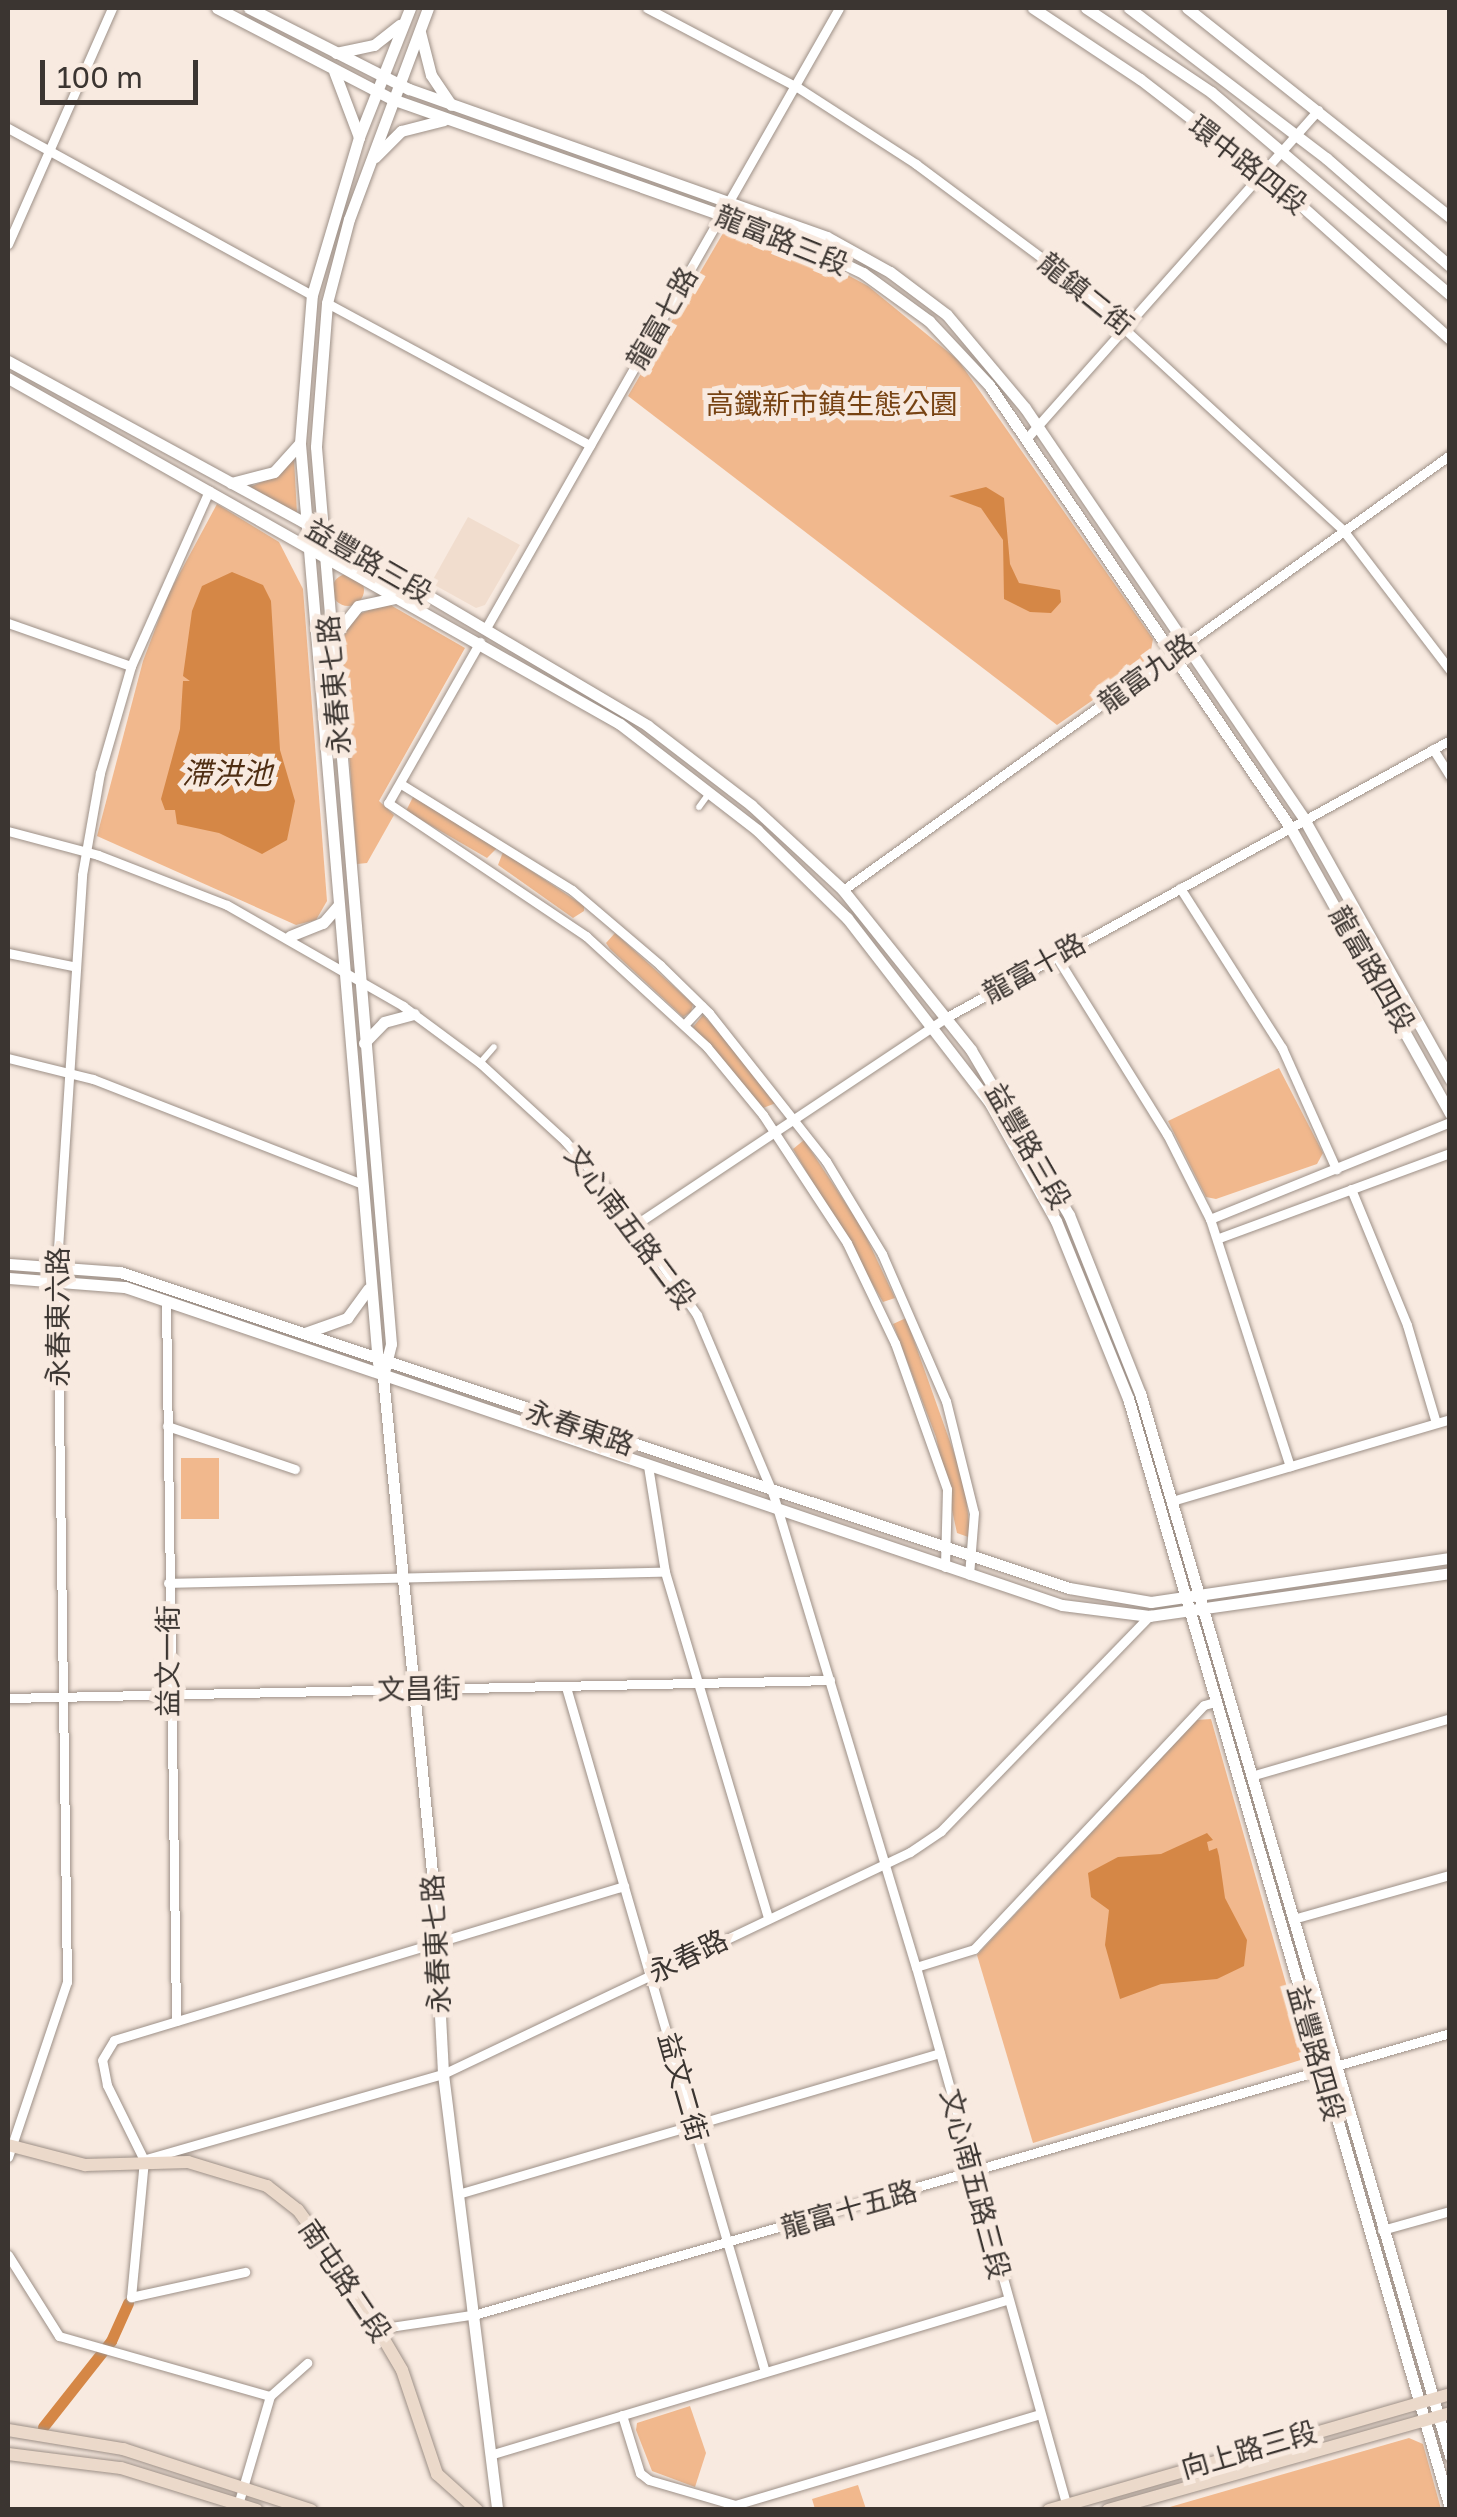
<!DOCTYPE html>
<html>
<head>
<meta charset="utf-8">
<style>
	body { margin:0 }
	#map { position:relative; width:1457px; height:2517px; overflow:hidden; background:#f8eae0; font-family:"Golos Text","Noto Sans TC",sans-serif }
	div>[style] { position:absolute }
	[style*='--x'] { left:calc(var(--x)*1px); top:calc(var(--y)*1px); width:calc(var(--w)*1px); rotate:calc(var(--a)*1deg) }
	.built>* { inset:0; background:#f1ddce }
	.green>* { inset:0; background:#f1b88d; transform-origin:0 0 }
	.round { border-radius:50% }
	.water>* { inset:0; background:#d58746 }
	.canal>* { height:11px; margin:-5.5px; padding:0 5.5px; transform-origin:5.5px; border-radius:5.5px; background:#d58746 }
	.roads { filter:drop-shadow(0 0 2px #9d9087) drop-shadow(0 0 2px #9d9087) }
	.pedestrian>* { height:6px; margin:-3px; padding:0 3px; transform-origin:3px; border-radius:3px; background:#fff }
	.minor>* { height:9px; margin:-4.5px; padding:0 4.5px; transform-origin:4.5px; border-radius:4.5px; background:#fff }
	.tertiary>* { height:11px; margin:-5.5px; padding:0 5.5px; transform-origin:5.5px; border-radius:5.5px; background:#fff }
	.secondary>* { height:12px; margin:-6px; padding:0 6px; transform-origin:6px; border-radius:6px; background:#ebd9ca }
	span { translate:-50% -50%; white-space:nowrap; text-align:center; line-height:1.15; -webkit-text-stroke:10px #f8eae0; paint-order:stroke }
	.street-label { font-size:28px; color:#3b3531 }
	.park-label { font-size:28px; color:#774313 }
	.water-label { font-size:30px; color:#4f2e13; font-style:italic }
	.frame { position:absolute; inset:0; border:10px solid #3b3531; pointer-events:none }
	.scale { position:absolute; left:40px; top:60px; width:158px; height:45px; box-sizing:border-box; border:5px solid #3b3531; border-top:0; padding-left:12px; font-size:30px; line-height:35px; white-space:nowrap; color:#3b3531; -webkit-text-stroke:8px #f8eae0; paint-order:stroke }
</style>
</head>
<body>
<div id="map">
	<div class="built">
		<i style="clip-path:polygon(468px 517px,520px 545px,485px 605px,476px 608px,431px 583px)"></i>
	</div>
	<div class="green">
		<i style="clip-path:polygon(726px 228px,816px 258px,868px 286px,958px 360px,1153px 639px,1149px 661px,1057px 725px,628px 396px)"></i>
		<i style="clip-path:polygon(294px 459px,297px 513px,250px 487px,278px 475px)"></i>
		<i style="clip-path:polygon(217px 504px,279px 542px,303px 589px,327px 901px,316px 920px,296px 925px,97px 836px,143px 661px,168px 595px)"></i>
		<i class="round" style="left:332px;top:574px;width:32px;height:32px"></i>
		<i style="clip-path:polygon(387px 603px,465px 648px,379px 801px,394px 815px,367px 863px,357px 864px,341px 640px,357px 615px)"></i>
		<i style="clip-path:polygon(413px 797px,496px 845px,496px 849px,487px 858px,406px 811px)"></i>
		<i style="clip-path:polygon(503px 852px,584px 906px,584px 911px,573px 918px,498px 865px)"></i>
		<i style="clip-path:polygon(615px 933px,693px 1004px,691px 1012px,683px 1017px,610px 949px,606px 943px)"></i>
		<i style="clip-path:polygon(703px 1015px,724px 1037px,776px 1103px,763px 1108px,693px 1027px)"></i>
		<i style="clip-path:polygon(1279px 1068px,1323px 1153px,1317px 1164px,1216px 1199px,1206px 1197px,1168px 1121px)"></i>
		<i style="clip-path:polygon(804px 1140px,862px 1228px,895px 1298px,883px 1302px,793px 1149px)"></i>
		<i style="clip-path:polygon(906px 1318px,964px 1481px,971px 1538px,957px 1533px,936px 1437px,893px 1324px)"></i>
		<i style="left:181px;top:1458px;width:38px;height:61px"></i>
		<i style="clip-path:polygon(1211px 1719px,1307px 2058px,1033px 2143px,977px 1955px,1197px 1720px)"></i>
		<i style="clip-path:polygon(690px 2406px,706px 2453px,695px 2487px,652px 2471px,636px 2430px,637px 2423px)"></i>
		<i style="clip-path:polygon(1409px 2438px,1423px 2444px,1441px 2509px,1163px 2509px)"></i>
		<i style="clip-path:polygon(858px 2485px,866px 2509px,815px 2509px,812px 2499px)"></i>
	</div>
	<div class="water">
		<i style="clip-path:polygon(986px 487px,1004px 498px,1010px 564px,1019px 583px,1060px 590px,1061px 602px,1051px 613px,1030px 612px,1004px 599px,1003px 540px,981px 508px,949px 496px)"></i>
		<i style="clip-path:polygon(232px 572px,263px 585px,271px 601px,280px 750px,295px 801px,287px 840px,262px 854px,219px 833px,177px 824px,175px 810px,165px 810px,161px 799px,180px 729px,183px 681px,190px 681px,183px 676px,192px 611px,202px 586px)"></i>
		<i style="clip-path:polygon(1207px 1833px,1213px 1840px,1207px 1842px,1209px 1851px,1217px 1848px,1219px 1856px,1225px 1898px,1247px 1940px,1244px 1966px,1217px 1979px,1161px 1984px,1120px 1999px,1105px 1945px,1109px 1910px,1091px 1897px,1088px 1873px,1118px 1857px,1161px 1854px)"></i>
	</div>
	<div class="canal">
		<i style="--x:43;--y:2427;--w:110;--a:-51.7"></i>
		<i style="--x:111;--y:2341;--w:42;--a:-65.9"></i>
	</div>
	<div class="roads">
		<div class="pedestrian">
			<i style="--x:699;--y:807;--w:19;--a:-54"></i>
			<i style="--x:480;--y:1063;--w:21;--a:-49"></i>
		</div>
		<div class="minor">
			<i style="--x:647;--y:8;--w:170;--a:27.8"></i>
			<i style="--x:797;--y:87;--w:142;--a:32.9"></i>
			<i style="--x:916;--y:164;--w:191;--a:36.7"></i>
			<i style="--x:1069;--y:278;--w:372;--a:42.6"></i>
			<i style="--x:1343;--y:530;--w:176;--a:52.6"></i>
			<i style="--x:8;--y:128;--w:347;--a:28.8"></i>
			<i style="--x:8;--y:244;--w:258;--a:-66.2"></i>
			<i style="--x:327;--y:303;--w:299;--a:28.4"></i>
			<i style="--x:1026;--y:439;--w:440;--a:-48.4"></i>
			<i style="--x:8;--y:623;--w:130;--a:19.3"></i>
			<i style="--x:486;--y:628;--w:713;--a:-60.34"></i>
			<i style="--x:480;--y:642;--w:185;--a:119.7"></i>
			<i style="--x:388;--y:803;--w:239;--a:33.9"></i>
			<i style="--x:586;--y:936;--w:164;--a:42.5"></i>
			<i style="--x:707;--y:1047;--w:88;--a:50.5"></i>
			<i style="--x:763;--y:1115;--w:153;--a:56.7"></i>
			<i style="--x:847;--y:1243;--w:111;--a:64.4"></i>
			<i style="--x:895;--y:1343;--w:155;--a:70.4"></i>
			<i style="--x:947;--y:1489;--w:78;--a:91.5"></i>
			<i style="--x:1433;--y:749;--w:32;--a:58"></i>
			<i style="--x:401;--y:784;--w:201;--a:31.8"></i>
			<i style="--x:572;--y:890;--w:116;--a:40.4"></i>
			<i style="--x:660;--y:965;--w:69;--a:44.4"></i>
			<i style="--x:709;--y:1013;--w:189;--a:51.7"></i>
			<i style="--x:826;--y:1161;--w:109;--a:58.9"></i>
			<i style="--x:882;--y:1254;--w:160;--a:66.5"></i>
			<i style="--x:946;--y:1401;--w:115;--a:76"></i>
			<i style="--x:974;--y:1513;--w:62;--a:94.6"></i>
			<i style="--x:8;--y:831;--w:93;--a:14.9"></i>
			<i style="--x:98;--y:855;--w:138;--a:21.2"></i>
			<i style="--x:227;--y:905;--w:203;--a:29.8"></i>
			<i style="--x:403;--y:1006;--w:96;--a:36.5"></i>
			<i style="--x:480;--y:1063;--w:115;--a:42.5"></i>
			<i style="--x:565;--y:1141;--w:81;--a:49"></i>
			<i style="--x:618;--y:1202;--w:138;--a:55"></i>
			<i style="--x:697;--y:1315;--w:194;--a:67"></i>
			<i style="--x:773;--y:1494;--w:494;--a:73.2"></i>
			<i style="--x:916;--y:1967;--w:557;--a:74.37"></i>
			<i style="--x:1180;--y:888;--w:190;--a:57.5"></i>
			<i style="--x:1282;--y:1048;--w:133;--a:65.9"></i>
			<i style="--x:843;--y:890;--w:747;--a:-35.63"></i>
			<i style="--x:8;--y:953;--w:65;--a:11.5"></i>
			<i style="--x:1056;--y:956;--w:210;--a:58.1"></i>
			<i style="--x:1167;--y:1134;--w:95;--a:63.2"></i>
			<i style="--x:1210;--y:1219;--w:260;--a:72.1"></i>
			<i style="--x:684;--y:1025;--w:26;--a:-47"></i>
			<i style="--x:8;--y:1058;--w:88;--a:13.9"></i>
			<i style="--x:93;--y:1079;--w:287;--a:21.3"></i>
			<i style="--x:1351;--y:1189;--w:147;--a:67.6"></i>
			<i style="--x:1407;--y:1325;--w:102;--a:73.5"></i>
			<i style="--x:1210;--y:1219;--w:259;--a:-22"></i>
			<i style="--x:635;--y:1225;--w:375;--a:-33.7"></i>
			<i style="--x:947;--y:1017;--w:574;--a:-28.84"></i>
			<i style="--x:1219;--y:1238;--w:246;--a:-20.2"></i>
			<i style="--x:166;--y:1301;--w:720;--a:89.2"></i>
			<i style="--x:167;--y:1426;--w:135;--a:18.6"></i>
			<i style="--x:648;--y:1466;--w:107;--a:80.9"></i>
			<i style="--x:665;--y:1572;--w:361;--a:73.4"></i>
			<i style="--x:1172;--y:1501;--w:290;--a:-16.4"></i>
			<i style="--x:168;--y:1583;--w:497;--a:-1.3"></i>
			<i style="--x:566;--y:1687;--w:713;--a:73.8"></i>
			<i style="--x:8;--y:1698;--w:822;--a:-1.25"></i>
			<i style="--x:1251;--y:1776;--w:207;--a:-16.2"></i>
			<i style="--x:1293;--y:1919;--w:163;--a:-15.7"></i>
			<i style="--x:916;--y:1967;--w:61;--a:-17.2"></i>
			<i style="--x:974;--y:1949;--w:335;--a:-46.7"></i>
			<i style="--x:1204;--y:1705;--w:11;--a:-15"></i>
			<i style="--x:8;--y:2157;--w:185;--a:-71.4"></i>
			<i style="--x:67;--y:1982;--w:718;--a:-90.8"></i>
			<i style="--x:57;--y:1264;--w:390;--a:-86.3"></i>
			<i style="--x:82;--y:875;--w:104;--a:-80"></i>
			<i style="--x:100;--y:773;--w:111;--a:-73.8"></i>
			<i style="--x:131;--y:666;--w:192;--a:-66"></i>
			<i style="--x:146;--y:2159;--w:309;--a:-16"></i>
			<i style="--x:443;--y:2074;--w:517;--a:-25.43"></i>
			<i style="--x:910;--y:1852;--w:37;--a:-34"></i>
			<i style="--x:941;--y:1831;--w:301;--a:-45.9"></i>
			<i style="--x:144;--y:2160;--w:84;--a:-116.3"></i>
			<i style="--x:107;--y:2085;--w:25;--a:-101"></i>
			<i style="--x:102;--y:2060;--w:23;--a:-59"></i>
			<i style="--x:114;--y:2040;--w:533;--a:-16.8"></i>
			<i style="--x:144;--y:2160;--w:138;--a:95.4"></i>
			<i style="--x:131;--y:2297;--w:117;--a:-12.4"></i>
			<i style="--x:458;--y:2194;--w:502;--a:-16.31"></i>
			<i style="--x:1382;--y:2230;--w:71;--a:-15.6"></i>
			<i style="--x:8;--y:2255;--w:96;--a:57.8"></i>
			<i style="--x:59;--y:2336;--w:219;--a:15.9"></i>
			<i style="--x:377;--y:2329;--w:101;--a:-8.5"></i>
			<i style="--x:477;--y:2314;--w:1013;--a:-16.11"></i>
			<i style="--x:270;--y:2396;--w:50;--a:-41.7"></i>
			<i style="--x:622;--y:2415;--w:61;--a:72.8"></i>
			<i style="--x:640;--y:2473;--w:11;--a:38"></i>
			<i style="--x:649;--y:2480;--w:90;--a:16.2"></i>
			<i style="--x:735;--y:2505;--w:318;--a:-16.6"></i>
			<i style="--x:493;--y:2454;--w:536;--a:-16.71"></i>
			<i style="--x:237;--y:2508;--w:117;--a:-73.6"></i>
		</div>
		<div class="tertiary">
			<i style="--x:217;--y:8;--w:197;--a:27.5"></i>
			<i style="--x:392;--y:99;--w:436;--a:19.4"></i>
			<i style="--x:803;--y:244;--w:67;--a:25.8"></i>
			<i style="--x:863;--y:273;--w:82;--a:36"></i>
			<i style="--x:929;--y:321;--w:88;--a:46.8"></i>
			<i style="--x:989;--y:385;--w:535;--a:55.75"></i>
			<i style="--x:1290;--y:827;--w:328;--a:60.8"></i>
			<i style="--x:249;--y:8;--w:179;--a:26.9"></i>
			<i style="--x:409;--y:89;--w:443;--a:19.5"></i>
			<i style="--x:827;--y:237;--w:72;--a:29.1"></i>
			<i style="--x:890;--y:272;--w:71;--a:37"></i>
			<i style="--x:947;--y:315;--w:121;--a:50"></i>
			<i style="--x:1025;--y:408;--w:497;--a:55.8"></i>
			<i style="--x:1304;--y:819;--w:298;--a:60.7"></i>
			<i style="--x:428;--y:8;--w:225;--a:110.5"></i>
			<i style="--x:349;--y:219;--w:87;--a:104.7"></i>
			<i style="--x:327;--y:303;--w:144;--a:94.4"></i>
			<i style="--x:316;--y:447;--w:900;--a:85.22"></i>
			<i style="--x:391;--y:1344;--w:34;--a:104"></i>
			<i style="--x:383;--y:1377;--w:507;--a:84.35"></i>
			<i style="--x:433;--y:1882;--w:192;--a:87"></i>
			<i style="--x:443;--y:2074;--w:439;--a:82.9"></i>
			<i style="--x:1033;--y:8;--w:128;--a:33.6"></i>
			<i style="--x:1140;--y:79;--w:183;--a:37.7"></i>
			<i style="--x:1285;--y:191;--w:222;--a:41.9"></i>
			<i style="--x:1086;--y:8;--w:151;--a:33.9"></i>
			<i style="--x:1211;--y:92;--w:314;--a:40.3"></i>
			<i style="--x:1129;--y:8;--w:248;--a:37.3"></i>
			<i style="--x:1326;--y:158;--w:164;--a:41.1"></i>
			<i style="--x:1187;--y:8;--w:336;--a:38.5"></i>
			<i style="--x:420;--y:32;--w:44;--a:75.7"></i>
			<i style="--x:431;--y:75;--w:36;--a:56"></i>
			<i style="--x:336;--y:53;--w:39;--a:-12"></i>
			<i style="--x:374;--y:45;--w:33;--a:-38"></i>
			<i style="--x:334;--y:71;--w:71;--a:69.3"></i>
			<i style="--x:375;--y:157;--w:37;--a:-45"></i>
			<i style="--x:401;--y:131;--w:44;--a:-14.3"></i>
			<i style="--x:8;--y:361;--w:335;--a:28.6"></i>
			<i style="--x:302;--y:521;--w:402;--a:30.6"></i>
			<i style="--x:648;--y:726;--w:130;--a:37.5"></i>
			<i style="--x:751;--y:805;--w:125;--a:42.7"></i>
			<i style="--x:843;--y:890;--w:205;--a:51.3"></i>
			<i style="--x:971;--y:1050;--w:192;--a:59.3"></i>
			<i style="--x:1069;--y:1215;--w:192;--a:68.3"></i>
			<i style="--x:1140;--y:1393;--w:1107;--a:73.74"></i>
			<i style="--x:8;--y:378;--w:703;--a:29.48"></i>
			<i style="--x:620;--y:724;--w:173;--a:37.7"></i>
			<i style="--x:757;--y:830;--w:126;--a:44.4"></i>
			<i style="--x:847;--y:918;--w:234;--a:52.3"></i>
			<i style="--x:990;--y:1103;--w:135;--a:60.8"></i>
			<i style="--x:1056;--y:1221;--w:191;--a:67.9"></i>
			<i style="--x:1128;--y:1398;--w:1156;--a:73.82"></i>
			<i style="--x:231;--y:483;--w:44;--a:-14.3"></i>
			<i style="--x:274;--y:472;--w:39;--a:-48"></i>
			<i style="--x:332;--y:639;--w:42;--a:-51.8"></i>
			<i style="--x:358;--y:606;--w:43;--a:-12.1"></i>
			<i style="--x:290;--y:936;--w:35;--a:-22"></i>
			<i style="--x:323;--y:923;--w:23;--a:-49"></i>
			<i style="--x:364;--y:1043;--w:29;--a:-46"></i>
			<i style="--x:384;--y:1022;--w:31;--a:-15"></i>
			<i style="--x:8;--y:1264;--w:112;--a:4.1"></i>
			<i style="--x:120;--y:1272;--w:1000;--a:18.42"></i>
			<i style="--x:1069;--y:1588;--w:83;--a:9.7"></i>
			<i style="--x:1151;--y:1602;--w:302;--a:-8.4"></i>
			<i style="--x:8;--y:1278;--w:117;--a:4.4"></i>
			<i style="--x:125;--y:1287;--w:989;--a:18.75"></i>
			<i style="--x:1062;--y:1605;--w:88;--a:7.2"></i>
			<i style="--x:1149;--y:1616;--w:304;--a:-8.1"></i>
			<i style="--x:305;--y:1333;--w:45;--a:-19.7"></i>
			<i style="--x:347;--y:1318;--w:36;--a:-54"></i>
			<i style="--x:378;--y:1363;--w:923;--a:-94.85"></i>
			<i style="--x:300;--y:443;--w:148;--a:-85.4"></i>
			<i style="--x:312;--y:295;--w:165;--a:-73.4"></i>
			<i style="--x:359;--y:137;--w:139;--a:-68.4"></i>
		</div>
		<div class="secondary">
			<i style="--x:8;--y:2145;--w:80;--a:14.6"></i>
			<i style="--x:85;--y:2165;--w:103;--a:-1.7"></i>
			<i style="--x:188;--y:2162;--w:83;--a:16.9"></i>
			<i style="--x:267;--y:2186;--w:39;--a:38"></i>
			<i style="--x:298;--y:2210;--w:87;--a:53.9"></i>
			<i style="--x:349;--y:2280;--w:104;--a:59.5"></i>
			<i style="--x:402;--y:2370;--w:110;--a:71.4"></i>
			<i style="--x:437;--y:2474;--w:54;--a:42"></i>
			<i style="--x:8;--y:2430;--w:117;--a:9.4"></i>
			<i style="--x:123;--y:2449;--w:198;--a:18"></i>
			<i style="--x:8;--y:2454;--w:114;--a:7.1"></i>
			<i style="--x:121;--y:2468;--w:142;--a:17.2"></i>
			<i style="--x:1049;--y:2510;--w:417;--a:-16.1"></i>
			<i style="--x:1108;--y:2510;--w:355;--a:-15.8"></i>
		</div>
	</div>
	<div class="street-label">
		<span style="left:1248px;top:165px;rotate:38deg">環中路四段</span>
		<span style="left:782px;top:240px;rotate:22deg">龍富路三段</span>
		<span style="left:1086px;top:294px;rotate:39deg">龍鎮二街</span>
		<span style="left:662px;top:318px;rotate:-60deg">龍富七路</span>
		<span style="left:369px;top:561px;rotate:30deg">益豐路三段</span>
		<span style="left:1147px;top:673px;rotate:-36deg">龍富九路</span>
		<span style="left:334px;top:685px;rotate:-95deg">永春東七路</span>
		<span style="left:1034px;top:968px;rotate:-29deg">龍富十路</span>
		<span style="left:1372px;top:969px;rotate:60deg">龍富路四段</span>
		<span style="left:1028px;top:1146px;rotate:60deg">益豐路三段</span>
		<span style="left:630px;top:1227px;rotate:53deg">文心南五路二段</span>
		<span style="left:58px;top:1317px;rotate:-90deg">永春東六路</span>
		<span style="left:580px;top:1428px;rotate:19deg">永春東路</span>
		<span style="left:168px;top:1661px;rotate:-90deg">益文一街</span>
		<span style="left:419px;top:1689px;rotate:-1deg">文昌街</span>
		<span style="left:436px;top:1944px;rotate:-93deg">永春東七路</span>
		<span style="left:688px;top:1956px;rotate:-26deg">永春路</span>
		<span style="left:1316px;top:2053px;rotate:74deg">益豐路四段</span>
		<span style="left:683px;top:2087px;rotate:74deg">益文二街</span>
		<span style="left:975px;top:2184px;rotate:75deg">文心南五路三段</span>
		<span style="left:849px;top:2209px;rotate:-16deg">龍富十五路</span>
		<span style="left:345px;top:2281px;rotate:56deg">南屯路二段</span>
		<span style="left:1249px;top:2450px;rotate:-16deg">向上路三段</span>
	</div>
	<div class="park-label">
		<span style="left:832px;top:404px">高鐵新市鎮生態公園</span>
	</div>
	<div class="water-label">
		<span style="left:227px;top:773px">滯洪池</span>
	</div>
	<div class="frame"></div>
	<div class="scale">100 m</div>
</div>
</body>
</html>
